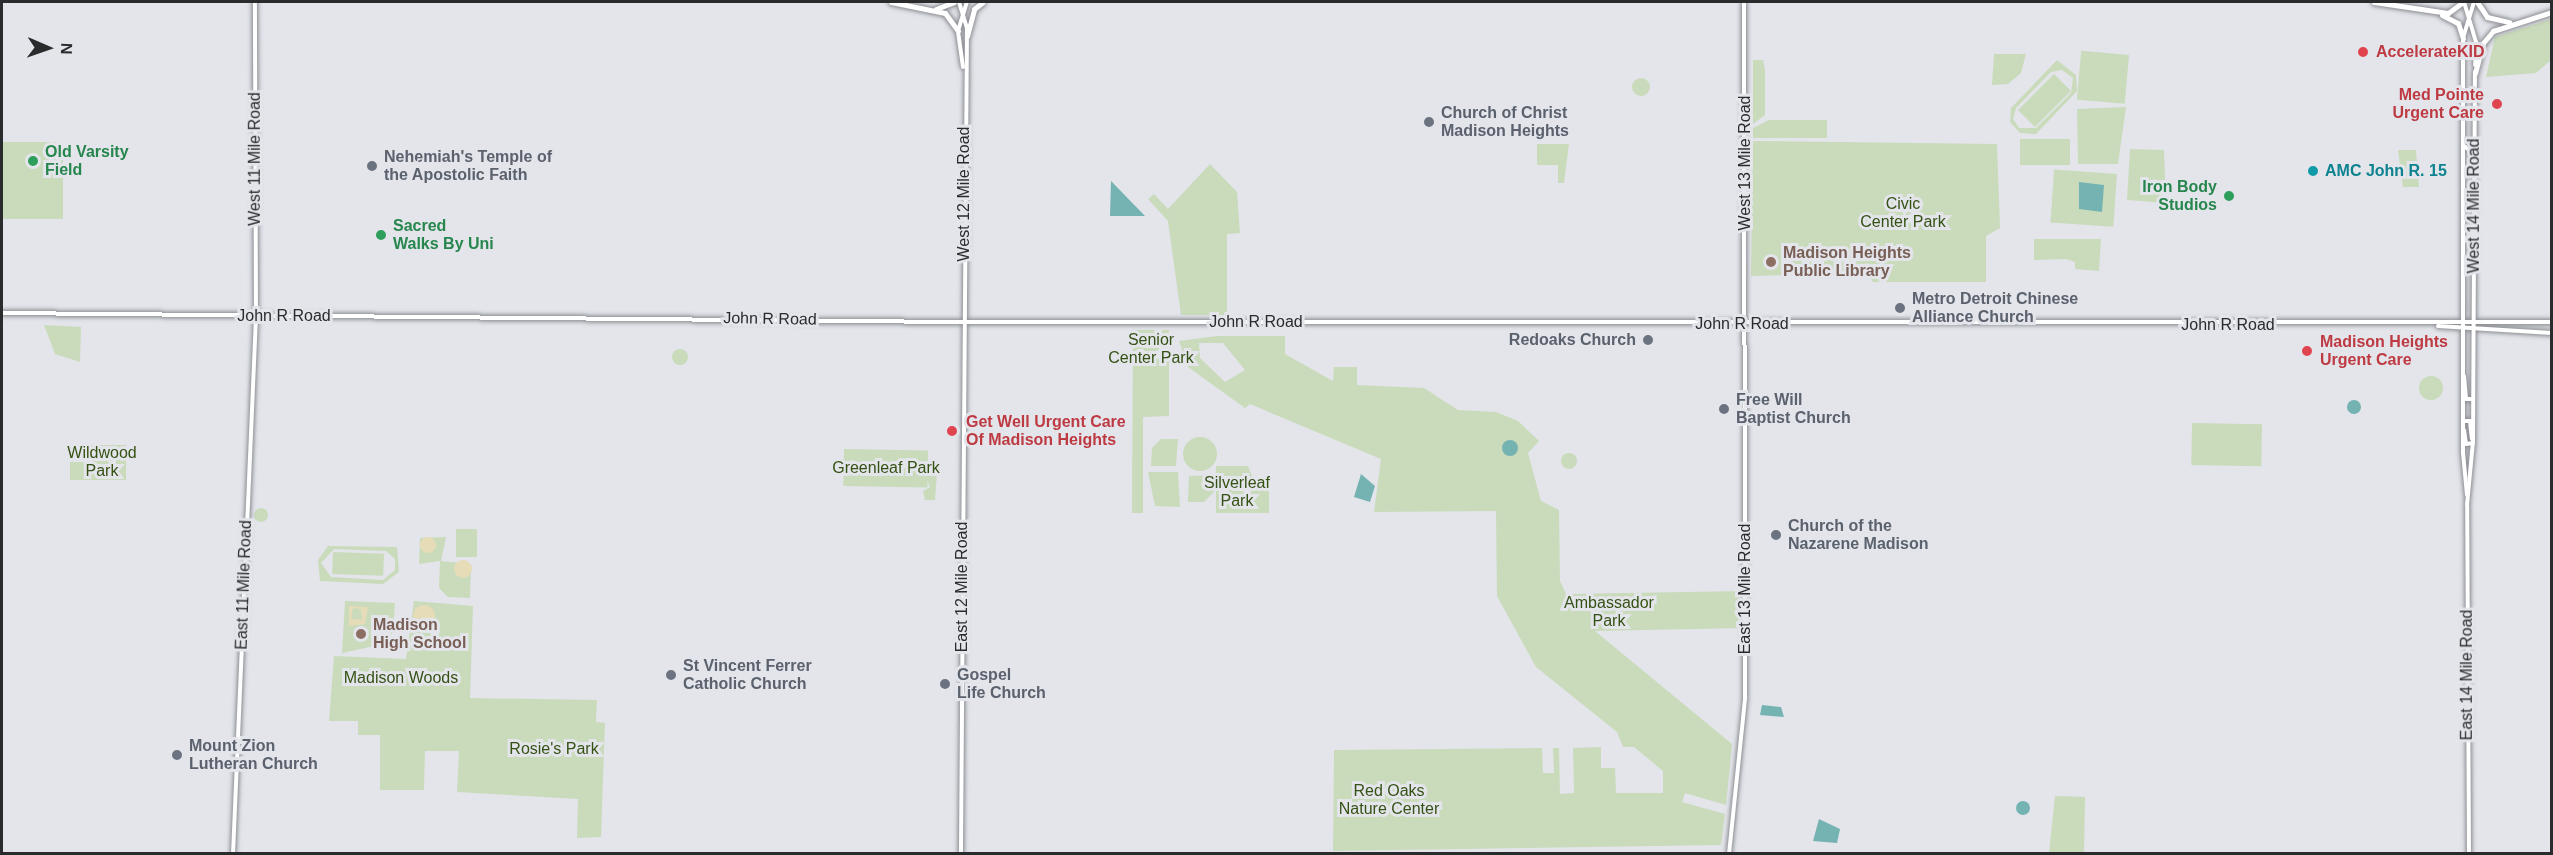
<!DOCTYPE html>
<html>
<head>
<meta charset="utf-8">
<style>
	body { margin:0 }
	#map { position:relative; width:2553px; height:855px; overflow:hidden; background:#e3e5eb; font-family:Helvetica,sans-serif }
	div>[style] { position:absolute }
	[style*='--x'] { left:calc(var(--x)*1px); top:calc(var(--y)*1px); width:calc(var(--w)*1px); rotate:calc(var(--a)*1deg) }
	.green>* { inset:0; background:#c9dbba; transform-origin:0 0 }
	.round { border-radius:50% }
	.sand>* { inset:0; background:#e6dcb7 }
	.water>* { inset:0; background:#75b3b3 }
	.roads { filter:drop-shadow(0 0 2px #8c8e93) drop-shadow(0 0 2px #8c8e93) }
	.major>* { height:4px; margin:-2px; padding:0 2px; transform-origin:2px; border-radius:2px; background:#fff }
	.highway>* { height:5px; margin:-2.5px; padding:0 2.5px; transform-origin:2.5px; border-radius:2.5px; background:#fff }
	.dots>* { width:16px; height:16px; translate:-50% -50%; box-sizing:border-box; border:3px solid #e3e5eb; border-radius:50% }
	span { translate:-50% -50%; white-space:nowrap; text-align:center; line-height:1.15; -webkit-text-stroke:6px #e3e5eb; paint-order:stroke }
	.health-label { font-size:16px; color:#be3a42; font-weight:700 }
	.left { translate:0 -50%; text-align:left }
	.right { translate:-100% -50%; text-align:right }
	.worship-label { font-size:16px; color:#5b616d; font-weight:700 }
	.leisure-label { font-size:16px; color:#27864d; font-weight:700 }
	.street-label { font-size:16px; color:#2a2b2d }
	.culture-label { font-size:16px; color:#0d838f; font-weight:700 }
	.park-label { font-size:16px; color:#355113 }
	.education-label { font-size:16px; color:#785e54; font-weight:700 }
	.frame { position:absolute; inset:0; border:3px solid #2a2b2d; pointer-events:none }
	.north { position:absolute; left:18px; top:18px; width:60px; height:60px; -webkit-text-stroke:4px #e3e5eb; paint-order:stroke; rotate:92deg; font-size:16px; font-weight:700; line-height:24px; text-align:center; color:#2a2b2d }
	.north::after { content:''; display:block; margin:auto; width:21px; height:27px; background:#2a2b2d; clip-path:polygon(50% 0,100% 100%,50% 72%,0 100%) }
</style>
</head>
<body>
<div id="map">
	<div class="green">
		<i style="clip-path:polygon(2551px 19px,2551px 60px,2536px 73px,2486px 77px,2495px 37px)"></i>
		<i style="clip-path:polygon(1994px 54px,2026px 54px,2021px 73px,2008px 84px,1992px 85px)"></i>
		<i style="left:2129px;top:55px;width:49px;height:48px;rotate:95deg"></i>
		<i style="clip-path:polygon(1753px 60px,1763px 60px,1765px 70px,1765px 115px,1753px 124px)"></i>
		<i style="clip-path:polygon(evenodd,2057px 60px,2076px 75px,2077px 91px,2036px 134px,2020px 133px,2010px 122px,2011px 108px,2057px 60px,2062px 70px,2073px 78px,2071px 93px,2036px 128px,2019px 128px,2013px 119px,2016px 108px,2051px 72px,2062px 70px)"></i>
		<i style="left:2054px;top:74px;width:24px;height:51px;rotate:45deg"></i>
		<i class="round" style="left:1632px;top:78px;width:18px;height:18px"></i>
		<i style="clip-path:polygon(2126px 107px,2118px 164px,2078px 164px,2077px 109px)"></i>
		<i style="clip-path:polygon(1769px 120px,1827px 120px,1827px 138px,1753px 138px,1753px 128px)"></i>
		<i style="left:2020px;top:139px;width:50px;height:26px"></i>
		<i style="clip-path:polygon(1753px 141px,1997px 144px,2000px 228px,1986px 236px,1986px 282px,1873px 282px,1867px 273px,1751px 276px)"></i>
		<i style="left:2px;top:142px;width:61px;height:77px"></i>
		<i style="clip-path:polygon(1537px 144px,1569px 144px,1564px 183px,1558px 183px,1558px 165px,1537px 165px)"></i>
		<i style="clip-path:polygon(2130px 149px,2164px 150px,2166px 203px,2127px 200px)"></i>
		<i style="clip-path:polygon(2398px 150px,2416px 150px,2419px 187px,2403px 187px)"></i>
		<i style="clip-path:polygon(1210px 164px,1237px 192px,1240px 233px,1227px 234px,1227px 315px,1181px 315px,1168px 221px,1148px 199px,1154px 194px,1168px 209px)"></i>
		<i style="left:2117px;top:174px;width:53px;height:63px;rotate:94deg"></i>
		<i style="clip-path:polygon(2034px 239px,2101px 239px,2099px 271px,2075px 269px,2075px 262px,2066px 259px,2034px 260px)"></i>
		<i style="clip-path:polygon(44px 325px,81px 327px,80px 362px,55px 354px)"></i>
		<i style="clip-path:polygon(1133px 330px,1169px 330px,1169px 416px,1143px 417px,1143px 513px,1132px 513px)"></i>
		<i style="clip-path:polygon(evenodd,1217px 336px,1285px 336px,1285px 354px,1333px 381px,1334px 367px,1357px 367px,1357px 385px,1424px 388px,1458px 410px,1496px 412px,1518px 421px,1539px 441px,1528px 453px,1541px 501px,1559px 510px,1560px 581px,1566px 594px,1745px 591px,1745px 628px,1595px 631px,1732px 744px,1726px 805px,1685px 793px,1682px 802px,1725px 814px,1721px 845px,1333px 851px,1334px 750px,1542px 748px,1543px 773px,1554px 773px,1553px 748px,1559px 748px,1560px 794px,1574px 793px,1573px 748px,1601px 747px,1601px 768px,1615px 768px,1616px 793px,1663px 793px,1663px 771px,1634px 747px,1623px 747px,1617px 732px,1536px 667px,1497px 596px,1496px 511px,1374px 512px,1381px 459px,1250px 404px,1245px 408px,1188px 367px,1179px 341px,1217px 336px,1199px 343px,1223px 343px,1245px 370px,1225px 382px,1200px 358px,1199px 343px)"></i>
		<i class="round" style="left:672px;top:349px;width:16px;height:16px"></i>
		<i class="round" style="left:2419px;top:376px;width:24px;height:24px"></i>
		<i style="left:2192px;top:423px;width:70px;height:42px;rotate:1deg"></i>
		<i class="round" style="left:1183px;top:437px;width:34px;height:34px"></i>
		<i style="clip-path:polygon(1161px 439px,1178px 439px,1176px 466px,1151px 466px,1152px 448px)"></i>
		<i style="clip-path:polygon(84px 445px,126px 445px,126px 480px,70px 480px,70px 462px,84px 462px)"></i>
		<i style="left:844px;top:449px;width:84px;height:37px;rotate:1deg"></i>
		<i class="round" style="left:1561px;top:453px;width:16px;height:16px"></i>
		<i style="clip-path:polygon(1216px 466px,1248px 466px,1253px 479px,1269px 478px,1269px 513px,1216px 513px)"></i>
		<i style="clip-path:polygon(1148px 472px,1178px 472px,1180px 507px,1155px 506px)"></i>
		<i style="clip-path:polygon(937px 473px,935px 500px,925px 500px,923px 491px,930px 487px,925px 475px)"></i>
		<i style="clip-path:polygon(1214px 475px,1214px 492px,1204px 502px,1188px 502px,1189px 476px)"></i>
		<i class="round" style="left:254px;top:508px;width:14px;height:14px"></i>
		<i style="left:456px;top:529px;width:21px;height:28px"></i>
		<i style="clip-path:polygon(446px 537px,441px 561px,471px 564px,470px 598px,448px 597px,439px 588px,440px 561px,419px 564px,420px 538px)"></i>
		<i style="clip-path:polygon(evenodd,328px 546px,397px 547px,399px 572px,383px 584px,320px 581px,318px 560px,328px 546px,334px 549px,386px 551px,395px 559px,395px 570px,383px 580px,331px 577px,321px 563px,334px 549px)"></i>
		<i style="left:333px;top:552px;width:51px;height:22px;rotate:2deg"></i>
		<i style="clip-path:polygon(345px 601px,395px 603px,393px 632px,384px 644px,342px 653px)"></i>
		<i style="clip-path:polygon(414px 601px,473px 606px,470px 698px,597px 700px,596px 722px,605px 723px,601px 837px,577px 838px,578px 799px,457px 792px,459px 751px,425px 751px,424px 790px,380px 790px,380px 735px,358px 735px,358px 721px,329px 721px,334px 656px,406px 659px)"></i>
		<i style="clip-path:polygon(2055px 796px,2085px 797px,2084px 853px,2049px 853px)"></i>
	</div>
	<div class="sand">
		<i class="round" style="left:420px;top:537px;width:16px;height:16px"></i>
		<i class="round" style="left:454px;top:560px;width:18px;height:18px"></i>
		<i class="round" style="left:413px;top:605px;width:22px;height:22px"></i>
		<i style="clip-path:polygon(evenodd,349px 606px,368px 607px,365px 624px,349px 626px,349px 606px,353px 608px,361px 609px,362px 620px,351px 619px,353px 608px)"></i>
	</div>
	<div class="water">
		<i style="clip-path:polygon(1111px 181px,1145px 216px,1110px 216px)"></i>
		<i style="clip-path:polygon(2079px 182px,2104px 185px,2102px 212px,2079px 209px)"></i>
		<i class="round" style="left:2347px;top:400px;width:14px;height:14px"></i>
		<i class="round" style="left:1502px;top:440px;width:16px;height:16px"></i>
		<i style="clip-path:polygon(1361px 474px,1375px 486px,1370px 502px,1354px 497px)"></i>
		<i style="clip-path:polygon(1762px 705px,1781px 707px,1784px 717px,1760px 715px)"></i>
		<i class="round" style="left:2016px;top:801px;width:14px;height:14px"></i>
		<i style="clip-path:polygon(1819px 819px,1840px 829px,1837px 843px,1813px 841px)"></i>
	</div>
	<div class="roads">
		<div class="major">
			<i style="--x:959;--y:2;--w:27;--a:73"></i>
			<i style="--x:967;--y:28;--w:826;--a:90.42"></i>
			<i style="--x:2464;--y:2;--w:42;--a:73.3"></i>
			<i style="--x:2476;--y:42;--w:23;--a:92"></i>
			<i style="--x:963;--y:67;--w:36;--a:-98"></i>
			<i style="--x:958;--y:31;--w:30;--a:-73"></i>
			<i style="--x:2464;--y:146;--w:13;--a:39"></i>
			<i style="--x:2;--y:313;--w:955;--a:0.54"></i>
			<i style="--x:957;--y:322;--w:1595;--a:0"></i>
			<i style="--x:2438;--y:326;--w:114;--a:3.5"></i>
			<i style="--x:2464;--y:376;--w:23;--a:85"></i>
			<i style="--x:2466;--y:399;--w:7;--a:0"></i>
			<i style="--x:2463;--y:421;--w:7;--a:0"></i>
			<i style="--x:2470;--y:421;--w:18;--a:84"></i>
			<i style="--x:2464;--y:430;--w:14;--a:82"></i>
			<i style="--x:2466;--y:444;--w:7;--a:-8"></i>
			<i style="--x:2467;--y:495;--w:42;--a:-95.4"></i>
			<i style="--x:2463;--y:453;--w:415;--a:-90"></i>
			<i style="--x:2463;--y:38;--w:38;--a:-73"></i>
			<i style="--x:233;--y:854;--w:538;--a:-87.55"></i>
			<i style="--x:256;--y:316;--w:314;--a:-90.2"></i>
			<i style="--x:1729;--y:854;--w:157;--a:-84.1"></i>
			<i style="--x:1745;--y:698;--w:696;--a:-90.08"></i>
			<i style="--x:2469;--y:854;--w:349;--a:-90.3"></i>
			<i style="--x:2467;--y:505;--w:63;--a:-84.6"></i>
			<i style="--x:2473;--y:442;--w:370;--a:-89.7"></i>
		</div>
		<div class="highway">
			<i style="--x:891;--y:2;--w:55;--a:11.5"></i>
			<i style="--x:945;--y:13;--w:22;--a:54"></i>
			<i style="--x:2374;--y:2;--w:75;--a:8.5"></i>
			<i style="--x:2448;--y:13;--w:19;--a:-36"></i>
			<i style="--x:2477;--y:2;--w:18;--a:56"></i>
			<i style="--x:2487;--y:17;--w:23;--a:13"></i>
			<i style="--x:936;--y:9;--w:19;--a:-21"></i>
			<i style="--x:2442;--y:15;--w:18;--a:27"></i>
			<i style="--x:2458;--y:23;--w:16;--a:72"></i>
			<i style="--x:967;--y:36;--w:28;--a:-75"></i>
			<i style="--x:974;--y:9;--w:11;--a:-38"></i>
			<i style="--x:2475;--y:73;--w:31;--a:-75"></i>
			<i style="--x:2483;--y:43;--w:16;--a:-50"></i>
			<i style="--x:2493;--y:31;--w:62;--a:-17.9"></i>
		</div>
	</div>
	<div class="dots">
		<i style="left:2363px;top:52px;background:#e0444e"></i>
		<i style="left:2497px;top:104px;background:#e0444e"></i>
		<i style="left:1429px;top:122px;background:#6b7280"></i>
		<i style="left:33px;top:161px;background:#2e9e5b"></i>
		<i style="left:372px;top:166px;background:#6b7280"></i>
		<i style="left:2313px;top:171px;background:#0f9aa8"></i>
		<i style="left:2229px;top:196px;background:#2e9e5b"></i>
		<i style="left:381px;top:235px;background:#2e9e5b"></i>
		<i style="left:1771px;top:262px;background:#8d6e63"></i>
		<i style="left:1900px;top:308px;background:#6b7280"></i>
		<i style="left:1648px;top:340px;background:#6b7280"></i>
		<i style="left:2307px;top:351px;background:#e0444e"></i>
		<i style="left:1724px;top:409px;background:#6b7280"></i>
		<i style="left:952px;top:431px;background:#e0444e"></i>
		<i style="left:1776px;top:535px;background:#6b7280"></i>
		<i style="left:361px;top:634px;background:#8d6e63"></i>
		<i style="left:671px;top:675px;background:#6b7280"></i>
		<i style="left:945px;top:684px;background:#6b7280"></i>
		<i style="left:177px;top:755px;background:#6b7280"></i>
	</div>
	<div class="health-label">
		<span class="left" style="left:2376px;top:52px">AccelerateKID</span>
		<span class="right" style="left:2484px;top:104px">Med Pointe<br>Urgent Care</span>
		<span class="left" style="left:2320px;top:351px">Madison Heights<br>Urgent Care</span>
		<span class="left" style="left:966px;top:431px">Get Well Urgent Care<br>Of Madison Heights</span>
	</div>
	<div class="worship-label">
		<span class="left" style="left:1441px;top:122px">Church of Christ<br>Madison Heights</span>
		<span class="left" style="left:384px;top:166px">Nehemiah's Temple of<br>the Apostolic Faith</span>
		<span class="left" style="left:1912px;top:308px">Metro Detroit Chinese<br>Alliance Church</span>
		<span class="right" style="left:1636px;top:340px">Redoaks Church</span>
		<span class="left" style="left:1736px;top:409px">Free Will<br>Baptist Church</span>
		<span class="left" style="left:1788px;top:535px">Church of the<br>Nazarene Madison</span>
		<span class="left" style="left:683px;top:675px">St Vincent Ferrer<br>Catholic Church</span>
		<span class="left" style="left:957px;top:684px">Gospel<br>Life Church</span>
		<span class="left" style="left:189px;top:755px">Mount Zion<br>Lutheran Church</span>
	</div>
	<div class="leisure-label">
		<span class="left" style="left:45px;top:161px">Old Varsity<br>Field</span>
		<span class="right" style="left:2217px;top:196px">Iron Body<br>Studios</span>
		<span class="left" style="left:393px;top:235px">Sacred<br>Walks By Uni</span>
	</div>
	<div class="street-label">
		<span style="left:255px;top:159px;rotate:-90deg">West 11 Mile Road</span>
		<span style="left:1745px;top:163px;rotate:-90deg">West 13 Mile Road</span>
		<span style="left:964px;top:194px;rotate:-90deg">West 12 Mile Road</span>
		<span style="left:2474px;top:206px;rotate:-90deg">West 14 Mile Road</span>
		<span style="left:284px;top:316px">John R Road</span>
		<span style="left:770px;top:319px;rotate:1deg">John R Road</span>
		<span style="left:1256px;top:322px">John R Road</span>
		<span style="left:1742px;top:324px">John R Road</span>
		<span style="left:2228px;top:325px">John R Road</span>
		<span style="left:244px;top:585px;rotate:-88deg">East 11 Mile Road</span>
		<span style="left:962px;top:587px;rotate:-90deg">East 12 Mile Road</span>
		<span style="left:1745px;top:589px;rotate:-90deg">East 13 Mile Road</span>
		<span style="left:2467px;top:675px;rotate:-90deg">East 14 Mile Road</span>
	</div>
	<div class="culture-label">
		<span class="left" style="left:2325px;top:171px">AMC John R. 15</span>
	</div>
	<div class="park-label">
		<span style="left:1903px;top:213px">Civic<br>Center Park</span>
		<span style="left:1151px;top:349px">Senior<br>Center Park</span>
		<span style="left:102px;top:462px">Wildwood<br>Park</span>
		<span style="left:886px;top:468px">Greenleaf Park</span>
		<span style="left:1237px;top:492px">Silverleaf<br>Park</span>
		<span style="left:1609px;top:612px">Ambassador<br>Park</span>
		<span style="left:401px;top:678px">Madison Woods</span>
		<span style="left:554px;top:749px">Rosie's Park</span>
		<span style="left:1389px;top:800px">Red Oaks<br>Nature Center</span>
	</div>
	<div class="education-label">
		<span class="left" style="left:1783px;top:262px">Madison Heights<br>Public Library</span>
		<span class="left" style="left:373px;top:634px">Madison<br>High School</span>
	</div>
	<div class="frame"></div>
	<div class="north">N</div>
</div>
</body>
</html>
